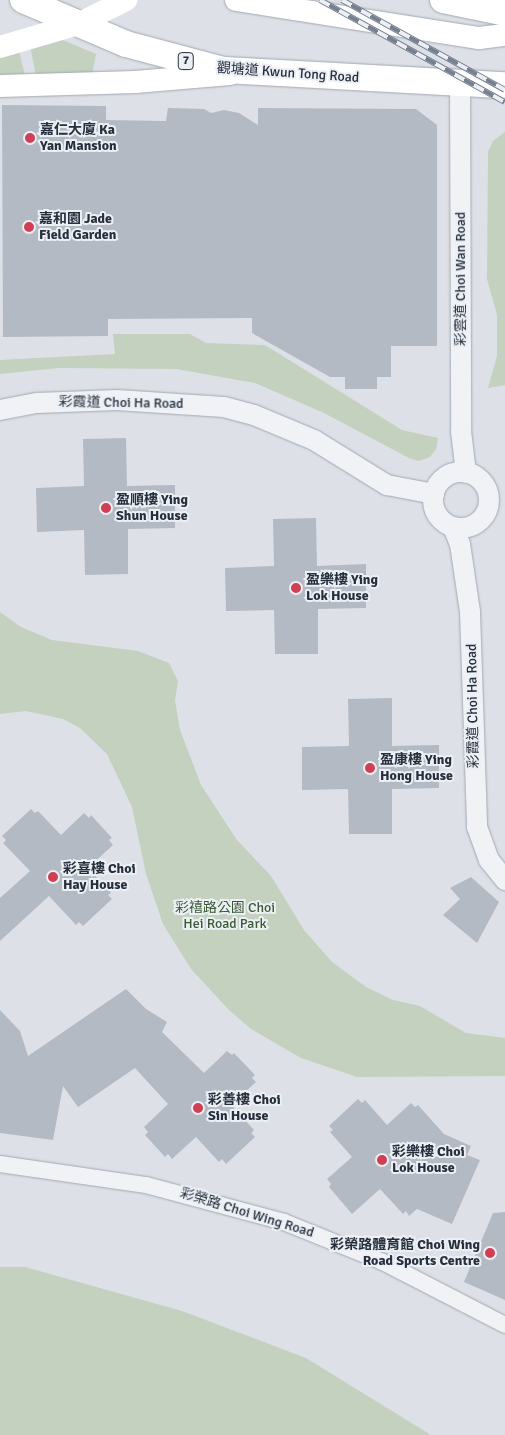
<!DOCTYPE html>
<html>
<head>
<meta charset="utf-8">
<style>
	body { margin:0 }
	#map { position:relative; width:505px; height:1435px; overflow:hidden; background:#dde1e7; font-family:Signika,"Noto Sans TC",sans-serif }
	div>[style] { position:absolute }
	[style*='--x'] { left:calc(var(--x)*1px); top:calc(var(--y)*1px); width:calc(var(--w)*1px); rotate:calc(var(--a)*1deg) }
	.green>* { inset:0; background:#c3d1be }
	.building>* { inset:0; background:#b4bac4 }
	.roads { filter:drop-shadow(0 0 1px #a2a8b1) drop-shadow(0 0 1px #a2a8b1) }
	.minor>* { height:16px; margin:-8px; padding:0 8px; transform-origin:8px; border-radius:8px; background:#f0f2f6 }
	.tertiary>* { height:20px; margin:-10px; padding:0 10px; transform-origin:10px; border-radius:10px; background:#f0f2f6 }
	.tertiary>.ring { margin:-10px; padding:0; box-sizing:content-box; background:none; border:20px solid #f0f2f6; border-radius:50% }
	.secondary>* { height:22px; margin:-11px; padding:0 11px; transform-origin:11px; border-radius:11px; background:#fff }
	.trunk>* { height:26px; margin:-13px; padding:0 13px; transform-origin:13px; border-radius:13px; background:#fff }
	.rail>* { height:5.5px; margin-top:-2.75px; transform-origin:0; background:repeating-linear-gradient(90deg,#ecf0f5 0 11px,#768091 0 22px); box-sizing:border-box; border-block:1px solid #768091 }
	.secondary-bridge>* { height:22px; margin:-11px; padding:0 11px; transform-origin:11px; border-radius:11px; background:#fff }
	.dots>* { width:14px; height:14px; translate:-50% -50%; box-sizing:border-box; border:2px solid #ecf0f5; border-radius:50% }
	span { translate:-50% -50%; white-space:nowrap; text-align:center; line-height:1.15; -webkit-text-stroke:4px #ecf0f5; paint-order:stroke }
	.shield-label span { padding:1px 4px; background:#ecf0f5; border:1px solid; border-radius:4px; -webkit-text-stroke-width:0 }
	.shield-label { font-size:12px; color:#262f3e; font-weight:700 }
	.street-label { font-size:14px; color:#262f3e }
	.poi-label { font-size:14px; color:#262f3e; font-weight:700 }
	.left { translate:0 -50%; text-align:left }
	.right { translate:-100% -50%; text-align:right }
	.park-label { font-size:14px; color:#3a5a33 }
</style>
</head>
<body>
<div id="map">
	<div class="green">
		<i style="clip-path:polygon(41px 31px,96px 54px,92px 76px,36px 76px,28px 35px)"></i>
		<i style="clip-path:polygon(19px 51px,25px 76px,0 76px,0 54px)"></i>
		<i style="clip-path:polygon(505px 132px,505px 385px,488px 388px,497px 356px,497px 315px,487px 279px,488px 152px,493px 141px)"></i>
		<i style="clip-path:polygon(113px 334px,190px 334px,206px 343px,265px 345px,402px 430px,438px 438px,436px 449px,430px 457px,419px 461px,409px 458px,324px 413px,255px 383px,176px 369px,58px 368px,0 374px,0 360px,115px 354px)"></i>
		<i style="clip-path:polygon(0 612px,21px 627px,52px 640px,138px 651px,169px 663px,178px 681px,175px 701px,180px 730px,201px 785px,237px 840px,271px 876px,304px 930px,332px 962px,366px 987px,393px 1000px,420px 1006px,466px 1033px,505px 1038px,505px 1076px,357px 1077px,301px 1058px,251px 1029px,229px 1010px,191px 969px,163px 924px,146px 874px,132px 807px,107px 754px,80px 728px,63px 719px,26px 711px,0 714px)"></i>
		<i style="clip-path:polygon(0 1267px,25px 1267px,182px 1311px,306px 1358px,431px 1435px,0 1435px)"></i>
	</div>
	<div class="building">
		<i style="clip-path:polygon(2px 105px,106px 106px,106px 120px,166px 121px,168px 108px,204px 109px,211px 113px,224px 110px,239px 113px,258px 125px,258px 108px,416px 109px,437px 125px,437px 346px,391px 346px,391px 377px,377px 377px,377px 389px,345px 389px,345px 377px,330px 377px,252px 333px,252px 318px,108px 319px,108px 336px,3px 337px)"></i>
		<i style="clip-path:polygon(126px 438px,127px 486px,175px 485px,175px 528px,128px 529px,128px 574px,85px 575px,84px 530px,37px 532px,36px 488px,84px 486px,83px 439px)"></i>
		<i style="clip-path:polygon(316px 518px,317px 566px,366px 564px,366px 608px,318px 609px,318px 654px,275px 654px,274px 610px,226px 611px,225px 568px,274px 566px,273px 519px)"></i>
		<i style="clip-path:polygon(392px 698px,392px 746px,439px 745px,439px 788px,392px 789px,392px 834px,349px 834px,348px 789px,302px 790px,302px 747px,349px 746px,348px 699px)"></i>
		<i style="clip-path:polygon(31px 809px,35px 813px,38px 811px,61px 835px,84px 813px,89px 818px,91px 815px,112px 838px,109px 840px,113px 845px,88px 868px,111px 893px,108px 895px,112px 899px,83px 926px,79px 922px,76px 925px,49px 896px,0 941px,0 898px,30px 871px,3px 843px,6px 840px,2px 836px)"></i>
		<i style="clip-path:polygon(471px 877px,499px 902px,477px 943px,443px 915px,460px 899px,450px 888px)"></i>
		<i style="clip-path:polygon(126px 989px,146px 1009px,167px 1022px,162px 1032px,204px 1073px,227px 1051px,232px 1055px,234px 1053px,255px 1075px,252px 1078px,256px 1082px,231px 1105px,254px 1130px,251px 1133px,255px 1137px,226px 1164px,222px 1159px,219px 1162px,196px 1137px,172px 1159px,168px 1154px,165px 1157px,145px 1135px,148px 1132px,144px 1127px,168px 1104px,135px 1068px,78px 1107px,63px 1086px,53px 1140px,0 1133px,0 1010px,20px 1031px,28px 1056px)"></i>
		<i style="clip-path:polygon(358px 1099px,362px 1103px,365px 1100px,387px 1125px,411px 1103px,415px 1107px,418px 1105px,444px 1134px,471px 1146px,467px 1155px,480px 1160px,452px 1224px,417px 1209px,409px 1216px,406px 1211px,403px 1214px,380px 1189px,352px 1214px,329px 1187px,331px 1184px,327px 1179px,352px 1157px,330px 1132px,333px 1130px,329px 1126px)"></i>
		<i style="clip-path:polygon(505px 1212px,505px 1300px,464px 1282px,493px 1213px)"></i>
	</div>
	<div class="roads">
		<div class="minor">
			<i style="--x:0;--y:1164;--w:148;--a:8.2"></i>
			<i style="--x:146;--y:1185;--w:143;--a:15"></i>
			<i style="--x:284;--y:1222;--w:107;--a:22"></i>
			<i style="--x:383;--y:1262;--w:137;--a:27.3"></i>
		</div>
		<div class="tertiary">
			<i style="--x:460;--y:84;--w:347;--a:89.8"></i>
			<i style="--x:461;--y:431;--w:42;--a:83.2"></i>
			<i style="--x:0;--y:410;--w:38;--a:-11"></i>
			<i style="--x:37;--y:403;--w:80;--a:-2.1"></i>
			<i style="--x:117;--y:400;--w:107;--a:3.7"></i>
			<i style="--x:224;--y:407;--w:31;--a:15"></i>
			<i style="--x:254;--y:415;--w:65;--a:22.6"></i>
			<i style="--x:314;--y:440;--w:86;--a:31.7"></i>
			<i style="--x:387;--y:485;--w:48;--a:10.8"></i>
			<i class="ring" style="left:433px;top:472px;width:36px;height:36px"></i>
			<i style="--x:453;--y:527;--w:18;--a:68"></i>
			<i style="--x:460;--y:544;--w:69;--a:81.6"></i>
			<i style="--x:470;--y:612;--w:215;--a:88.1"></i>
			<i style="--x:477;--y:827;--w:35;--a:70"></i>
			<i style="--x:489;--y:860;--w:26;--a:51"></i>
		</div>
		<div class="secondary">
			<i style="--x:236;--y:0;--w:246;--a:8.9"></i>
			<i style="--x:479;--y:38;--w:26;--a:-7"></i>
			<i style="--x:0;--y:86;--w:135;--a:-1.7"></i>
			<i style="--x:135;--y:82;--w:95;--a:-4.8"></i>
		</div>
		<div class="trunk">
			<i style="--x:23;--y:0;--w:112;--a:23.1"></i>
			<i style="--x:126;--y:44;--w:101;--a:14.9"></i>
			<i style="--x:224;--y:70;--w:281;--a:3.1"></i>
			<i style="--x:443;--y:0;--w:63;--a:11.8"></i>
		</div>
	</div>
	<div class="rail">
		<i style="--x:320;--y:0;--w:211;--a:28.9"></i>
		<i style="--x:342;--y:0;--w:186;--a:28.9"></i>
	</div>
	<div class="secondary-bridge">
		<i style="--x:0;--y:47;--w:81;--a:-16.4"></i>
		<i style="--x:78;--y:24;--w:54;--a:-26.6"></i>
	</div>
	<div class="dots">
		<i style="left:30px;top:138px;background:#d03f53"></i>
		<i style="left:29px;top:227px;background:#d03f53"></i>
		<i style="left:106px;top:508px;background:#d03f53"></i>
		<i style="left:296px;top:588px;background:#d03f53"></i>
		<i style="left:370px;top:768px;background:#d03f53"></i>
		<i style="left:53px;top:877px;background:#d03f53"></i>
		<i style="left:198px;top:1108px;background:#d03f53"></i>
		<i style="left:382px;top:1160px;background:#d03f53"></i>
		<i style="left:490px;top:1253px;background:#d03f53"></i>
	</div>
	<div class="shield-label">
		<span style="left:186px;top:61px">7</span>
	</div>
	<div class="street-label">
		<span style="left:288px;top:73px;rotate:4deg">觀塘道 Kwun Tong Road</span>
		<span style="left:461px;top:279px;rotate:-90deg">彩雲道 Choi Wan Road</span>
		<span style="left:121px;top:403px;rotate:1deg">彩霞道 Choi Ha Road</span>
		<span style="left:473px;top:706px;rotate:-91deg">彩霞道 Choi Ha Road</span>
		<span style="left:247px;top:1213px;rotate:17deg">彩榮路 Choi Wing Road</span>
	</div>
	<div class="poi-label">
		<span class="left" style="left:40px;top:138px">嘉仁大廈 Ka<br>Yan Mansion</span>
		<span class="left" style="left:39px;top:227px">嘉和園 Jade<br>Field Garden</span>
		<span class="left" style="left:116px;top:508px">盈順樓 Ying<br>Shun House</span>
		<span class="left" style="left:306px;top:588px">盈樂樓 Ying<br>Lok House</span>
		<span class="left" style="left:380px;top:768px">盈康樓 Ying<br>Hong House</span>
		<span class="left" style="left:63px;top:877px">彩喜樓 Choi<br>Hay House</span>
		<span class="left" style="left:208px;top:1108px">彩善樓 Choi<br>Sin House</span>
		<span class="left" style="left:392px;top:1160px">彩樂樓 Choi<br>Lok House</span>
		<span class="right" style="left:480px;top:1253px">彩榮路體育館 Choi Wing<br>Road Sports Centre</span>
	</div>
	<div class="park-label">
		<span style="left:225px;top:916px">彩禧路公園 Choi<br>Hei Road Park</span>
	</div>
</div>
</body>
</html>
